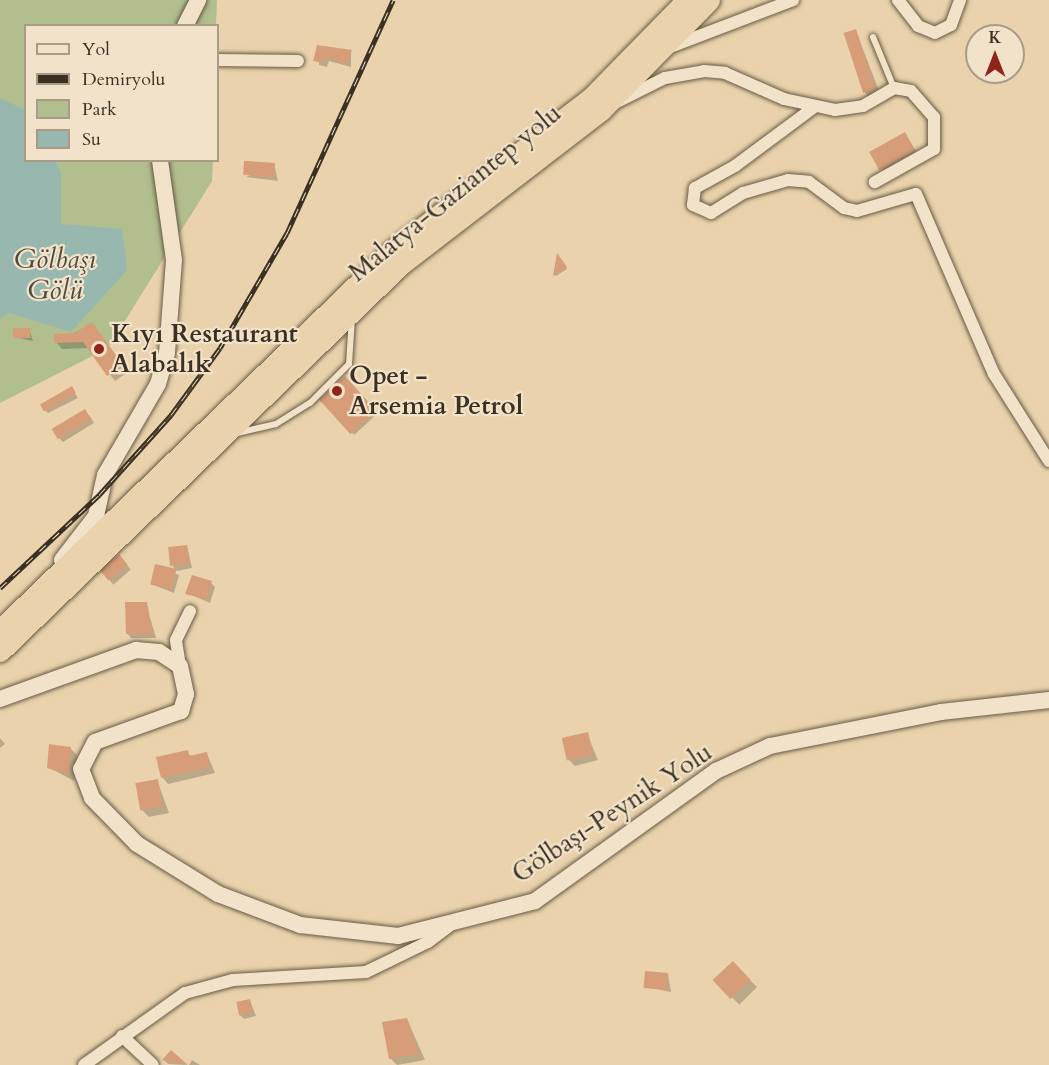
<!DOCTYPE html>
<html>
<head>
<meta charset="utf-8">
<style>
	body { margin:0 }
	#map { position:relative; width:1049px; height:1065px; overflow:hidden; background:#ead3ac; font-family:Cardo,serif }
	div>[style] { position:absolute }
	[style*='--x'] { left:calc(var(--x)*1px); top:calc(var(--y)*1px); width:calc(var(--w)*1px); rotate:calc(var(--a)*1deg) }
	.green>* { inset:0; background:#b1be8e }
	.water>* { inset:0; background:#98b7ae }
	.shadow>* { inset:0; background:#0003; transform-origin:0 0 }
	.building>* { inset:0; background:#d69d78; transform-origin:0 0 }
	.roads { filter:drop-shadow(0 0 2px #675a45) drop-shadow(0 0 2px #675a45) }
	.lane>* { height:6px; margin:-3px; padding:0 3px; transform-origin:3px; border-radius:3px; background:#f1e2c9 }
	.street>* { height:12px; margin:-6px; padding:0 6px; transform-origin:6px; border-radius:6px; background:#f1e2c9 }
	.secondary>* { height:16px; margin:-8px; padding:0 8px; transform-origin:8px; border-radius:8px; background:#f1e2c9 }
	.highway>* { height:21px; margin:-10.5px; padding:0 10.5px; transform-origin:10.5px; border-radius:10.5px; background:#ead3ac }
	.rail>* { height:5px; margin-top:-2.5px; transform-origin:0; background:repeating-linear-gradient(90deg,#f1e2c9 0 9px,#3b3123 0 18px); box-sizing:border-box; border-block:2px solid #3b3123 }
	.dots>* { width:16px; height:16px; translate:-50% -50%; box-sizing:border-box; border:3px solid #f1e2c9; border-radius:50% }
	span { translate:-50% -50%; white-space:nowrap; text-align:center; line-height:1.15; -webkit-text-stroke:4.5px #f1e2c9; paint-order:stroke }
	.street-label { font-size:26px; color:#3b3123 }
	.poi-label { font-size:26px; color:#3b3123; font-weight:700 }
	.left { translate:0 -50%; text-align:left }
	.water-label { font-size:27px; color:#4e4c3f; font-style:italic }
	.legend { position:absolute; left:24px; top:24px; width:195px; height:138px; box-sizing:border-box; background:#f1e2c9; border:2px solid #a89b87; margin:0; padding:8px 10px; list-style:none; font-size:18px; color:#3b3123 }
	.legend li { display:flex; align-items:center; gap:12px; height:30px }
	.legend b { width:30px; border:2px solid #a89b87 }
	.north { position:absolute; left:965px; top:24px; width:60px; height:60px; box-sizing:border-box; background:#f1e2c9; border:2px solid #a89b87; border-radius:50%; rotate:0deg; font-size:16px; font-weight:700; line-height:24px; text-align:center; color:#3b3123 }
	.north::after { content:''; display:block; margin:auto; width:21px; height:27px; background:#8f2418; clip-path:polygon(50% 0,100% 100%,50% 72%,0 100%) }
</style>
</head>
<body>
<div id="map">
	<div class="green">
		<i style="clip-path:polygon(0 0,217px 0,216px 25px,26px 26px,26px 160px,213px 161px,212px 181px,108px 348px,0 403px)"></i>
	</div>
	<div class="water">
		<i style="clip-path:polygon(0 98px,25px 110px,26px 160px,55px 161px,61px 172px,61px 224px,122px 229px,127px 270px,71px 332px,9px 313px,0 319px)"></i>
	</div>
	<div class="shadow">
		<i style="clip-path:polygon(856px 31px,881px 96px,872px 100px,865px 93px)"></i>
		<i style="clip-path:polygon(319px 46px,351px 51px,351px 67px,329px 61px,327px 67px,319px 65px)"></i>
		<i style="left:905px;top:134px;width:27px;height:38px;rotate:57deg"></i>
		<i style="clip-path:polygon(274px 164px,278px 181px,246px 177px)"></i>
		<i style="clip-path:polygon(558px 256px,567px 269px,556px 276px,555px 275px)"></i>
		<i style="clip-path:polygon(92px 324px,128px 372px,115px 381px,89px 348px,62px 349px,56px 342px)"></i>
		<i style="clip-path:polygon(29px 329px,33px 341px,14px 337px)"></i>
		<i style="left:345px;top:378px;width:48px;height:32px;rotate:47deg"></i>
		<i style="clip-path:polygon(71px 388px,78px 398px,48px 413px,44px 409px)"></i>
		<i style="clip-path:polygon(89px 415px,94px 423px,63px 442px,59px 438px)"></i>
		<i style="clip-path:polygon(187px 546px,192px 568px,177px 571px,173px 567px)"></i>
		<i style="left:119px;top:556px;width:18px;height:23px;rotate:49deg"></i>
		<i style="clip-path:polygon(156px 566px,179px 575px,174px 593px,151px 584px)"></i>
		<i style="clip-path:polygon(211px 583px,215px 587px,210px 603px,187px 593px)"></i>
		<i style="clip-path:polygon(146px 604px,156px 638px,131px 638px,127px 633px)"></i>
		<i style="clip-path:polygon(587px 734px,598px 760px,575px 766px,568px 759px)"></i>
		<i style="clip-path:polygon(0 738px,5px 744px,0 748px)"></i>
		<i style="clip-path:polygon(70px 748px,77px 755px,74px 781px,48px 767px)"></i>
		<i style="clip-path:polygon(187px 752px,192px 757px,207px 754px,215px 773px,168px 784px,162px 777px)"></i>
		<i style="clip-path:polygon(157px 780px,169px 813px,149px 817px,142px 810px)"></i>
		<i style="left:733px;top:963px;width:34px;height:25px;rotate:45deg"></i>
		<i style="clip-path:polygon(668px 974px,671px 992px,646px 987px)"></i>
		<i style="clip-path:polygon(250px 1001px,256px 1016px,244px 1019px,240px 1015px)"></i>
		<i style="clip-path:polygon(407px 1019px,425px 1060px,397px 1065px,390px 1058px)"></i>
		<i style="clip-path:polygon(171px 1052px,186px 1065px,168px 1064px,164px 1060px)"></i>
		<i style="clip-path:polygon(192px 1060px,200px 1065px,189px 1065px)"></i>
	</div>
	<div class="building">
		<i style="left:856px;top:29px;width:63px;height:13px;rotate:72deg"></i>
		<i style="clip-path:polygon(317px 45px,352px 50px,347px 64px,325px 57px,323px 63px,313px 61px)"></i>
		<i style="left:905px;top:132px;width:21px;height:41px;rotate:61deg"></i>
		<i style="left:275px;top:163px;width:14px;height:31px;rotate:94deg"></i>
		<i style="clip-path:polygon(557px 253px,567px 267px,553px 276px)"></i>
		<i style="clip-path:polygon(92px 322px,123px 365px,107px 376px,83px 342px,54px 343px,54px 334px,75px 333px)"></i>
		<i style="left:13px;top:328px;width:17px;height:10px"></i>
		<i style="left:345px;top:376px;width:47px;height:35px;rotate:48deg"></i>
		<i style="left:72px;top:386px;width:8px;height:37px;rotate:60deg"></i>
		<i style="left:85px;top:409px;width:12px;height:39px;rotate:59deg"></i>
		<i style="left:187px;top:545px;width:19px;height:19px;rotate:84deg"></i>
		<i style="left:119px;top:554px;width:14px;height:25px;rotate:51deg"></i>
		<i style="left:155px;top:564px;width:22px;height:21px;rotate:13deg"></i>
		<i style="clip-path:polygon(192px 575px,212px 581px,206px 599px,185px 594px)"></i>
		<i style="clip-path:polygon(125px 602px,147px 602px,153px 634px,126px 634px)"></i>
		<i style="left:588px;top:732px;width:23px;height:27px;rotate:77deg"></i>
		<i style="clip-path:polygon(49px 744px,71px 747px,68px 775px,47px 768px)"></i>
		<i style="clip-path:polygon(188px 750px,189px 756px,207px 752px,210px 767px,161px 778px,156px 757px)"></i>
		<i style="left:158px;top:779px;width:28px;height:23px;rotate:80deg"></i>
		<i style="left:733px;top:961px;width:26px;height:28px;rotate:47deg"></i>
		<i style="left:645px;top:971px;width:23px;height:17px;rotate:5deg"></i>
		<i style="left:250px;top:999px;width:14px;height:14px;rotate:78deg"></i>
		<i style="clip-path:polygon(407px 1018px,419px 1054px,389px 1059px,382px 1022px)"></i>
		<i style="clip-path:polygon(171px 1050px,188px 1065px,162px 1060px)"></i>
	</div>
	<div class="roads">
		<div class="lane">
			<i style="--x:873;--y:37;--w:55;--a:67.6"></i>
			<i style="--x:237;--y:433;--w:40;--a:-13"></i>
			<i style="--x:276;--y:424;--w:40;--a:-32"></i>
			<i style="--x:310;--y:403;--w:55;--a:-45"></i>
			<i style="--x:349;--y:364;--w:46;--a:-86.3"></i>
		</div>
		<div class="street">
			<i style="--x:898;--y:0;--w:33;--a:52"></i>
			<i style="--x:918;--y:26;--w:18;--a:22"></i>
			<i style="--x:935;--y:33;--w:18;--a:-27"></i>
			<i style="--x:951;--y:25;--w:27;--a:-70"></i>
			<i style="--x:670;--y:47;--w:132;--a:-20.9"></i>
			<i style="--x:218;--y:60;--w:80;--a:0.7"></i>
			<i style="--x:615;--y:103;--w:56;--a:-26.6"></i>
			<i style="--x:665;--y:78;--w:40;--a:-10"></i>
			<i style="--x:704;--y:71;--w:21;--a:5"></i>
			<i style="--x:725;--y:73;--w:64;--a:23.8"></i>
			<i style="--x:784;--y:99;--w:52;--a:12.2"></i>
			<i style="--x:835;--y:110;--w:28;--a:-8"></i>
			<i style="--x:863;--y:106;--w:36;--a:-30"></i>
			<i style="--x:894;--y:88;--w:17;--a:10"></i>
			<i style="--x:911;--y:91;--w:35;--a:49"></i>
			<i style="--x:934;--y:117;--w:32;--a:90"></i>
			<i style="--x:934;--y:149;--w:68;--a:150.8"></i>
			<i style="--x:813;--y:108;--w:97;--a:143.4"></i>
			<i style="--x:735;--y:166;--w:46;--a:151.2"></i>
			<i style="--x:695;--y:188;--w:17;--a:97"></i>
			<i style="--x:693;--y:205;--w:20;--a:24"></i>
			<i style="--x:711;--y:213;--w:38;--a:-32"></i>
			<i style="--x:743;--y:193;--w:47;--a:-16.1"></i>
			<i style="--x:788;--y:180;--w:21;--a:5"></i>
			<i style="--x:809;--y:182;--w:44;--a:36.6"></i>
			<i style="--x:844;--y:208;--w:13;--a:13"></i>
			<i style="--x:857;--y:211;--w:61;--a:-16.1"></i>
			<i style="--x:916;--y:194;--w:196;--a:66.6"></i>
			<i style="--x:994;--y:374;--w:103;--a:57.7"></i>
			<i style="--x:180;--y:666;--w:26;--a:-99"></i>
			<i style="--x:176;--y:640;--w:32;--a:-64"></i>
			<i style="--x:122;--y:1036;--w:42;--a:43.1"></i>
			<i style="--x:84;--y:1065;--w:124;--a:-35.5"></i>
			<i style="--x:185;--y:993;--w:50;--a:-15.2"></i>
			<i style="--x:233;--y:980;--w:133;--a:-3.4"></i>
			<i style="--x:366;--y:972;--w:69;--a:-25.8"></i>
			<i style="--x:428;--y:942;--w:30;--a:-37"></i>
		</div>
		<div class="secondary">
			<i style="--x:185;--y:26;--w:29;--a:-63"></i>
			<i style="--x:62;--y:560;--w:56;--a:-52.3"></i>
			<i style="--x:96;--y:516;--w:42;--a:-77.6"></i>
			<i style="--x:105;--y:475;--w:105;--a:-59.8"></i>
			<i style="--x:158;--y:384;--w:32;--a:-74"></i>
			<i style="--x:167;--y:353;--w:93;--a:-85.7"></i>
			<i style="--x:174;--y:260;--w:101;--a:-98"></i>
			<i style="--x:0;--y:699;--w:145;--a:-19.8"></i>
			<i style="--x:136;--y:650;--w:23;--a:5"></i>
			<i style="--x:159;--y:652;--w:25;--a:34"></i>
			<i style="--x:180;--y:666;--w:29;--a:78"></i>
			<i style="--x:186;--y:694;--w:18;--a:106"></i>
			<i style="--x:181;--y:711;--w:91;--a:160.2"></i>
			<i style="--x:95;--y:742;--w:30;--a:117"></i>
			<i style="--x:81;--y:769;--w:31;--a:69"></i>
			<i style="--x:92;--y:798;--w:64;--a:45.6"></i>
			<i style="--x:137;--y:844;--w:95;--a:31.7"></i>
			<i style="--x:218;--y:894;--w:88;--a:20.7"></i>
			<i style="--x:300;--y:925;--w:99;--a:6.4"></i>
			<i style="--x:398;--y:936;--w:141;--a:-14.3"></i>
			<i style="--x:535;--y:901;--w:223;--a:-35.7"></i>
			<i style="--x:716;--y:771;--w:60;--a:-24.8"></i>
			<i style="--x:770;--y:746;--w:174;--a:-11.2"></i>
			<i style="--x:941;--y:712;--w:109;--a:-6.3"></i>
		</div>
		<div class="highway">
			<i style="--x:0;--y:630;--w:544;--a:-44.03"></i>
			<i style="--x:391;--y:252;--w:252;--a:-37.6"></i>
			<i style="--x:591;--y:98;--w:137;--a:-45.6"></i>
			<i style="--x:0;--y:651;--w:557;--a:-43.98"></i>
			<i style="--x:401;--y:264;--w:252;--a:-37.6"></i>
			<i style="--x:601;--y:110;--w:154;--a:-45.5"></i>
		</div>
	</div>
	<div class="rail">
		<i style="--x:0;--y:588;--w:136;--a:-43.2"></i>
		<i style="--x:99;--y:495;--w:108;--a:-48"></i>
		<i style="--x:171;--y:415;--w:83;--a:-53.8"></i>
		<i style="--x:220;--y:348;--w:133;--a:-59.8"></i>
		<i style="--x:287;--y:233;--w:256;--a:-65.5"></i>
	</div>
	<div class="dots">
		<i style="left:99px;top:349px;background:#8f2418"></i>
		<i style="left:337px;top:391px;background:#8f2418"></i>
	</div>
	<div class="street-label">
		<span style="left:455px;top:193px;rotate:-39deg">Malatya-Gaziantep yolu</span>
		<span style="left:612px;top:813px;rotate:-33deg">Gölbaşı-Peynik Yolu</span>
	</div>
	<div class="poi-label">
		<span class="left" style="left:111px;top:349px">Kıyı Restaurant<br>Alabalık</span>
		<span class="left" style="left:349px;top:391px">Opet -<br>Arsemia Petrol</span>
	</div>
	<div class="water-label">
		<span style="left:55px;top:275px">Gölbaşı<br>Gölü</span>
	</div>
	<ul class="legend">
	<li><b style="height:8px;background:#f1e2c9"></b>Yol</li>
	<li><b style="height:8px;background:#3b3123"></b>Demiryolu</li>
	<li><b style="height:16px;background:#b1be8e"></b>Park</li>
	<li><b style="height:16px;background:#98b7ae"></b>Su</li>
	</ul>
	<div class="north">K</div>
</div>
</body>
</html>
